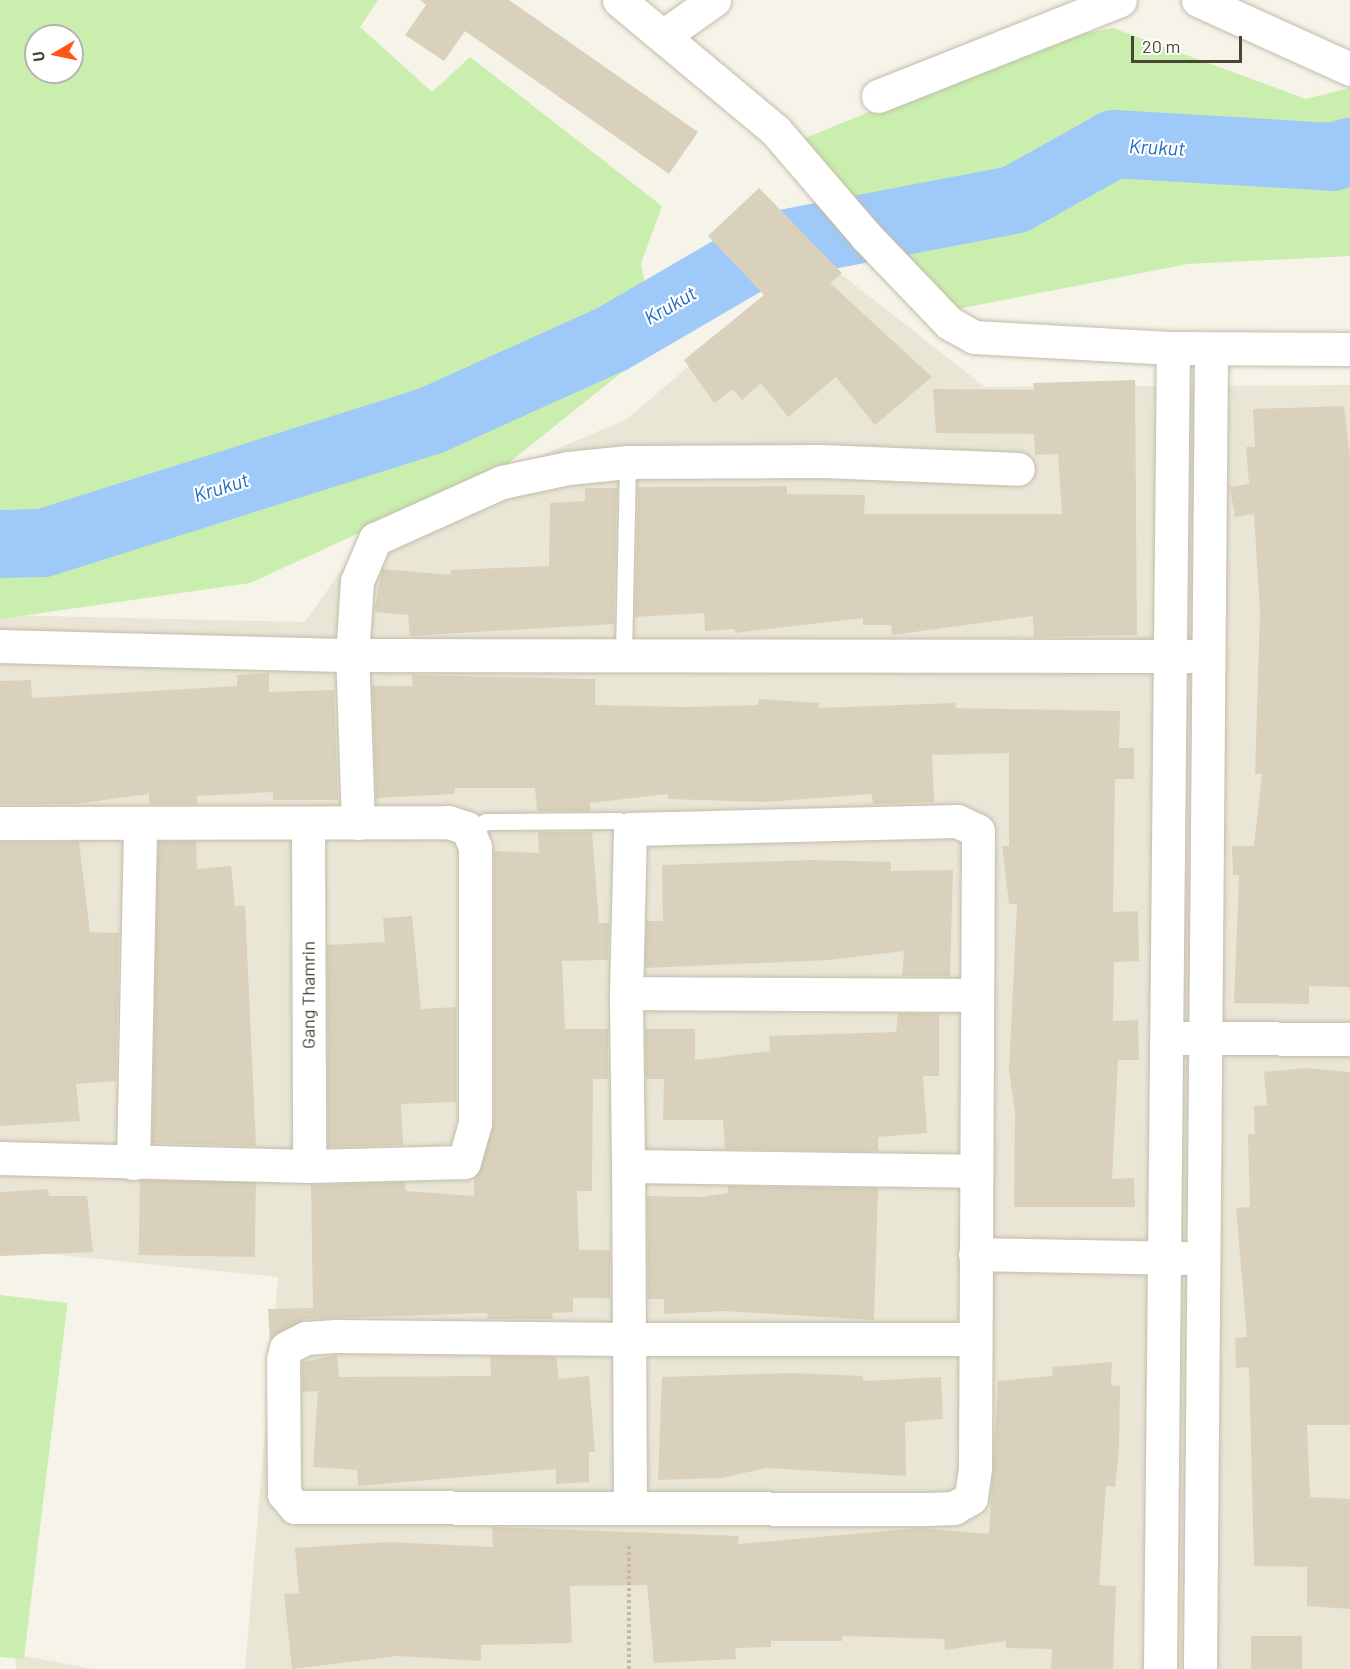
<!DOCTYPE html>
<html>
<head>
<meta charset="utf-8">
<style>
	body { margin:0 }
	#map { position:relative; width:1350px; height:1669px; overflow:hidden; background:#f6f3e8; font-family:Barlow,sans-serif }
	div>[style] { position:absolute }
	[style*='--x'] { left:calc(var(--x)*1px); top:calc(var(--y)*1px); width:calc(var(--w)*1px); rotate:calc(var(--a)*1deg) }
	.residential>* { inset:0; background:#eae6d6 }
	.green>* { inset:0; background:#c9eead; transform-origin:0 0 }
	.river>* { height:68px; margin:-34px; padding:0 34px; transform-origin:34px; border-radius:34px; background:#9fc9f8 }
	.building>* { inset:0; background:#d9d1bc; transform-origin:0 0 }
	.path>* { height:4px; margin-top:-2px; transform-origin:0; background:repeating-linear-gradient(90deg,#c6bb99 0 3px,transparent 0 6px) }
	.roads { filter:drop-shadow(0 0 2px #c2bdaa) drop-shadow(0 0 2px #c2bdaa) }
	.service>* { height:16px; margin:-8px; padding:0 8px; transform-origin:8px; border-radius:8px; background:#fff }
	.minor>* { height:33px; margin:-16.5px; padding:0 16.5px; transform-origin:16.5px; border-radius:16.5px; background:#fff }
	span { translate:-50% -50%; white-space:nowrap; text-align:center; line-height:1.15; -webkit-text-stroke:4.5px #fff; paint-order:stroke }
	.street-label { font-size:18px; color:#4a4536 }
	.water-label { font-size:20px; color:#236cc2; font-style:italic }
	.north { position:absolute; left:24px; top:24px; width:60px; height:60px; box-sizing:border-box; background:#fff; border:2px solid #b7b5af; border-radius:50%; rotate:261deg; font-size:16px; font-weight:700; line-height:24px; text-align:center; color:#4a4536 }
	.north::after { content:''; display:block; margin:auto; width:21px; height:27px; background:#ff5516; clip-path:polygon(50% 0,100% 100%,50% 72%,0 100%) }
	.scale { position:absolute; left:1131px; top:36px; width:111px; height:27px; box-sizing:border-box; border:3px solid #4a4536; border-top:0; padding-left:8px; font-size:18px; line-height:21px; white-space:nowrap; color:#4a4536; -webkit-text-stroke:4px #fff; paint-order:stroke }
</style>
</head>
<body>
<div id="map">
	<div class="residential">
		<i style="clip-path:polygon(818px 256px,985px 387px,1350px 385px,1350px 1669px,245px 1669px,278px 1277px,0 1249px,0 615px,305px 622px,372px 527px,627px 419px)"></i>
		<i style="clip-path:polygon(15px 1654px,92px 1669px,16px 1669px)"></i>
	</div>
	<div class="green">
		<i style="clip-path:polygon(evenodd,0 0,378px 0,360px 27px,432px 92px,470px 57px,662px 206px,641px 263px,656px 345px,505px 466px,250px 583px,0 619px,0 0,36px 36px,72px 36px,72px 72px,36px 72px,36px 36px)"></i>
		<i style="clip-path:polygon(1113px 28px,1306px 99px,1350px 88px,1350px 256px,1188px 264px,952px 310px,798px 141px,1041px 42px)"></i>
		<i style="left:0;top:1295px;width:68px;height:359px;rotate:7deg"></i>
	</div>
	<div class="river">
		<i style="--x:0;--y:544;--w:43;--a:-1.3"></i>
		<i style="--x:43;--y:543;--w:406;--a:-17.5"></i>
		<i style="--x:430;--y:421;--w:200;--a:-24.3"></i>
		<i style="--x:612;--y:339;--w:185;--a:-30.2"></i>
		<i style="--x:772;--y:246;--w:246;--a:-10.8"></i>
		<i style="--x:1014;--y:200;--w:115;--a:-29.2"></i>
		<i style="--x:1114;--y:144;--w:218;--a:3.4"></i>
		<i style="--x:1332;--y:157;--w:19;--a:-16"></i>
	</div>
	<div class="building">
		<i style="clip-path:polygon(420px 0,509px 0,698px 132px,669px 174px,465px 31px,444px 61px,405px 35px,426px 5px)"></i>
		<i style="clip-path:polygon(759px 188px,842px 273px,830px 283px,932px 377px,875px 425px,836px 377px,788px 417px,761px 383px,742px 400px,733px 389px,714px 403px,684px 360px,764px 295px,708px 236px)"></i>
		<i style="clip-path:polygon(1135px 380px,1137px 635px,1034px 637px,1033px 616px,892px 635px,891px 625px,863px 625px,863px 618px,735px 633px,735px 629px,705px 631px,704px 613px,635px 617px,638px 487px,787px 486px,787px 494px,865px 495px,864px 514px,1062px 514px,1058px 454px,1035px 455px,1034px 434px,936px 433px,933px 389px,1034px 390px,1033px 383px)"></i>
		<i style="clip-path:polygon(1344px 406px,1350px 457px,1350px 987px,1309px 986px,1309px 1004px,1234px 1003px,1239px 875px,1233px 875px,1232px 846px,1254px 846px,1262px 774px,1255px 774px,1260px 612px,1254px 514px,1235px 517px,1230px 487px,1249px 484px,1246px 447px,1255px 447px,1253px 409px)"></i>
		<i style="clip-path:polygon(585px 488px,617px 488px,614px 624px,410px 636px,408px 615px,374px 612px,382px 569px,451px 575px,451px 570px,549px 566px,550px 503px,585px 501px)"></i>
		<i style="clip-path:polygon(269px 673px,269px 692px,334px 690px,338px 800px,273px 800px,273px 792px,197px 796px,197px 804px,149px 804px,149px 794px,74px 804px,0 804px,0 681px,31px 680px,32px 698px,237px 686px,237px 675px)"></i>
		<i style="clip-path:polygon(412px 675px,595px 679px,595px 705px,687px 707px,758px 705px,759px 699px,819px 703px,819px 708px,955px 703px,956px 708px,1120px 711px,1119px 748px,1134px 748px,1134px 779px,1115px 779px,1113px 912px,1138px 911px,1139px 961px,1114px 962px,1113px 1021px,1138px 1020px,1139px 1060px,1118px 1060px,1112px 1179px,1134px 1178px,1135px 1207px,1014px 1207px,1015px 1111px,1009px 1071px,1017px 904px,1009px 904px,1002px 846px,1009px 846px,1009px 753px,932px 755px,934px 802px,873px 804px,872px 794px,765px 802px,668px 799px,668px 794px,590px 803px,590px 811px,537px 811px,535px 788px,455px 788px,454px 794px,376px 798px,372px 686px,413px 686px)"></i>
		<i style="clip-path:polygon(538px 832px,592px 832px,599px 923px,609px 923px,608px 960px,562px 961px,565px 1029px,608px 1029px,608px 1079px,593px 1079px,592px 1191px,577px 1191px,579px 1250px,610px 1250px,610px 1298px,573px 1298px,573px 1312px,552px 1313px,553px 1319px,488px 1319px,487px 1313px,305px 1319px,270px 1340px,268px 1309px,313px 1308px,311px 1185px,405px 1182px,406px 1191px,474px 1196px,474px 1177px,494px 1123px,494px 851px,539px 853px)"></i>
		<i style="clip-path:polygon(158px 841px,196px 841px,197px 869px,231px 866px,235px 906px,245px 906px,256px 1146px,152px 1143px)"></i>
		<i style="clip-path:polygon(0 842px,79px 842px,90px 932px,119px 933px,116px 1081px,76px 1084px,80px 1121px,0 1126px)"></i>
		<i style="clip-path:polygon(812px 860px,891px 862px,891px 871px,953px 870px,950px 976px,902px 976px,904px 951px,829px 960px,645px 968px,646px 921px,663px 921px,662px 865px)"></i>
		<i style="clip-path:polygon(412px 916px,421px 1009px,456px 1007px,456px 1102px,401px 1104px,403px 1145px,328px 1147px,327px 945px,385px 942px,383px 918px)"></i>
		<i style="clip-path:polygon(898px 1013px,939px 1014px,939px 1076px,923px 1076px,927px 1133px,878px 1137px,878px 1151px,725px 1149px,723px 1120px,663px 1120px,664px 1079px,646px 1079px,645px 1029px,695px 1029px,695px 1060px,770px 1051px,769px 1036px,896px 1032px)"></i>
		<i style="clip-path:polygon(1305px 1068px,1350px 1072px,1350px 1425px,1307px 1425px,1310px 1497px,1350px 1499px,1350px 1609px,1307px 1606px,1307px 1567px,1254px 1566px,1249px 1367px,1236px 1368px,1235px 1338px,1247px 1337px,1236px 1208px,1250px 1207px,1248px 1134px,1255px 1134px,1254px 1106px,1267px 1105px,1264px 1072px)"></i>
		<i style="left:140px;top:1180px;width:116px;height:75px;rotate:1deg"></i>
		<i style="clip-path:polygon(728px 1186px,878px 1188px,874px 1320px,724px 1311px,664px 1314px,664px 1299px,648px 1299px,647px 1196px,702px 1197px,728px 1193px)"></i>
		<i style="clip-path:polygon(48px 1189px,49px 1196px,87px 1196px,93px 1252px,0 1256px,0 1192px)"></i>
		<i style="clip-path:polygon(337px 1355px,339px 1377px,491px 1376px,490px 1356px,556px 1357px,559px 1379px,589px 1376px,595px 1452px,589px 1452px,589px 1482px,556px 1484px,556px 1469px,358px 1486px,357px 1470px,313px 1467px,318px 1391px,302px 1392px,302px 1362px)"></i>
		<i style="clip-path:polygon(1112px 1362px,1111px 1385px,1120px 1386px,1119px 1449px,1115px 1487px,1106px 1486px,1099px 1585px,1116px 1586px,1113px 1669px,1051px 1669px,1052px 1649px,1006px 1648px,1006px 1641px,945px 1650px,944px 1639px,842px 1636px,842px 1641px,771px 1641px,771px 1647px,735px 1648px,736px 1659px,654px 1663px,647px 1585px,570px 1586px,572px 1643px,481px 1645px,481px 1661px,397px 1656px,292px 1669px,284px 1594px,299px 1593px,295px 1548px,389px 1542px,493px 1547px,492px 1527px,739px 1536px,738px 1544px,920px 1528px,989px 1534px,998px 1381px,1052px 1376px,1053px 1367px)"></i>
		<i style="clip-path:polygon(791px 1373px,863px 1376px,863px 1381px,941px 1377px,943px 1419px,905px 1422px,906px 1476px,766px 1468px,722px 1478px,658px 1480px,662px 1377px)"></i>
		<i style="left:1302px;top:1636px;width:33px;height:51px;rotate:90deg"></i>
	</div>
	<div class="path">
		<i style="--x:629;--y:1669;--w:125;--a:-90"></i>
	</div>
	<div class="roads">
		<div class="service">
			<i style="--x:624;--y:655;--w:193;--a:-88.8"></i>
			<i style="--x:469;--y:834;--w:21;--a:-35"></i>
			<i style="--x:486;--y:822;--w:133;--a:-0.4"></i>
			<i style="--x:619;--y:821;--w:14;--a:36"></i>
		</div>
		<div class="minor">
			<i style="--x:619;--y:0;--w:204;--a:39.8"></i>
			<i style="--x:776;--y:131;--w:137;--a:49.4"></i>
			<i style="--x:865;--y:235;--w:122;--a:46.3"></i>
			<i style="--x:949;--y:323;--w:29;--a:29"></i>
			<i style="--x:974;--y:337;--w:199;--a:3.2"></i>
			<i style="--x:1173;--y:348;--w:177;--a:0.3"></i>
			<i style="--x:1198;--y:0;--w:167;--a:24.4"></i>
			<i style="--x:666;--y:34;--w:59;--a:-35.3"></i>
			<i style="--x:878;--y:96;--w:260;--a:-21.6"></i>
			<i style="--x:0;--y:646;--w:352;--a:1.5"></i>
			<i style="--x:352;--y:655;--w:837;--a:0.07"></i>
			<i style="--x:0;--y:823;--w:448;--a:-0.1"></i>
			<i style="--x:448;--y:822;--w:20;--a:18"></i>
			<i style="--x:467;--y:828;--w:21;--a:67"></i>
			<i style="--x:475;--y:847;--w:276;--a:90"></i>
			<i style="--x:475;--y:1123;--w:41;--a:105.8"></i>
			<i style="--x:464;--y:1162;--w:155;--a:178.5"></i>
			<i style="--x:309;--y:1166;--w:309;--a:-178.5"></i>
			<i style="--x:358;--y:823;--w:168;--a:-92"></i>
			<i style="--x:352;--y:655;--w:74;--a:-86.1"></i>
			<i style="--x:357;--y:581;--w:46;--a:-66.8"></i>
			<i style="--x:375;--y:539;--w:139;--a:-24.2"></i>
			<i style="--x:502;--y:482;--w:67;--a:-12"></i>
			<i style="--x:568;--y:468;--w:60;--a:-5.7"></i>
			<i style="--x:628;--y:462;--w:194;--a:-0.3"></i>
			<i style="--x:822;--y:461;--w:196;--a:2.3"></i>
			<i style="--x:308;--y:825;--w:341;--a:89.8"></i>
			<i style="--x:626;--y:993;--w:351;--a:0.3"></i>
			<i style="--x:1181;--y:1038;--w:169;--a:0.3"></i>
			<i style="--x:133;--y:1163;--w:339;--a:-88.8"></i>
			<i style="--x:628;--y:1166;--w:347;--a:0.8"></i>
			<i style="--x:975;--y:1254;--w:208;--a:1.1"></i>
			<i style="--x:630;--y:1507;--w:168;--a:-90.3"></i>
			<i style="--x:629;--y:1339;--w:173;--a:-90.3"></i>
			<i style="--x:628;--y:1166;--w:173;--a:-90.7"></i>
			<i style="--x:626;--y:993;--w:164;--a:-88.6"></i>
			<i style="--x:630;--y:829;--w:327;--a:-1.4"></i>
			<i style="--x:957;--y:821;--w:23;--a:25"></i>
			<i style="--x:978;--y:831;--w:637;--a:90.27"></i>
			<i style="--x:975;--y:1468;--w:30;--a:98"></i>
			<i style="--x:971;--y:1498;--w:20;--a:150"></i>
			<i style="--x:954;--y:1508;--w:26;--a:178"></i>
			<i style="--x:928;--y:1509;--w:633;--a:-179.82"></i>
			<i style="--x:295;--y:1507;--w:17;--a:-130"></i>
			<i style="--x:284;--y:1494;--w:134;--a:-90.4"></i>
			<i style="--x:283;--y:1360;--w:12;--a:-76"></i>
			<i style="--x:286;--y:1348;--w:22;--a:-27"></i>
			<i style="--x:306;--y:1338;--w:30;--a:-4"></i>
			<i style="--x:336;--y:1336;--w:293;--a:0.6"></i>
			<i style="--x:629;--y:1339;--w:345;--a:0"></i>
			<i style="--x:1160;--y:1669;--w:1321;--a:-89.44"></i>
			<i style="--x:1200;--y:1669;--w:1320;--a:-89.52"></i>
		</div>
	</div>
	<div class="street-label">
		<span style="left:308px;top:995px;rotate:-90deg">Gang Thamrin</span>
	</div>
	<div class="water-label">
		<span style="left:1157px;top:147px;rotate:3deg">Krukut</span>
		<span style="left:670px;top:305px;rotate:-30deg">Krukut</span>
		<span style="left:221px;top:487px;rotate:-17deg">Krukut</span>
	</div>
	<div class="north">U</div>
	<div class="scale">20 m</div>
</div>
</body>
</html>
